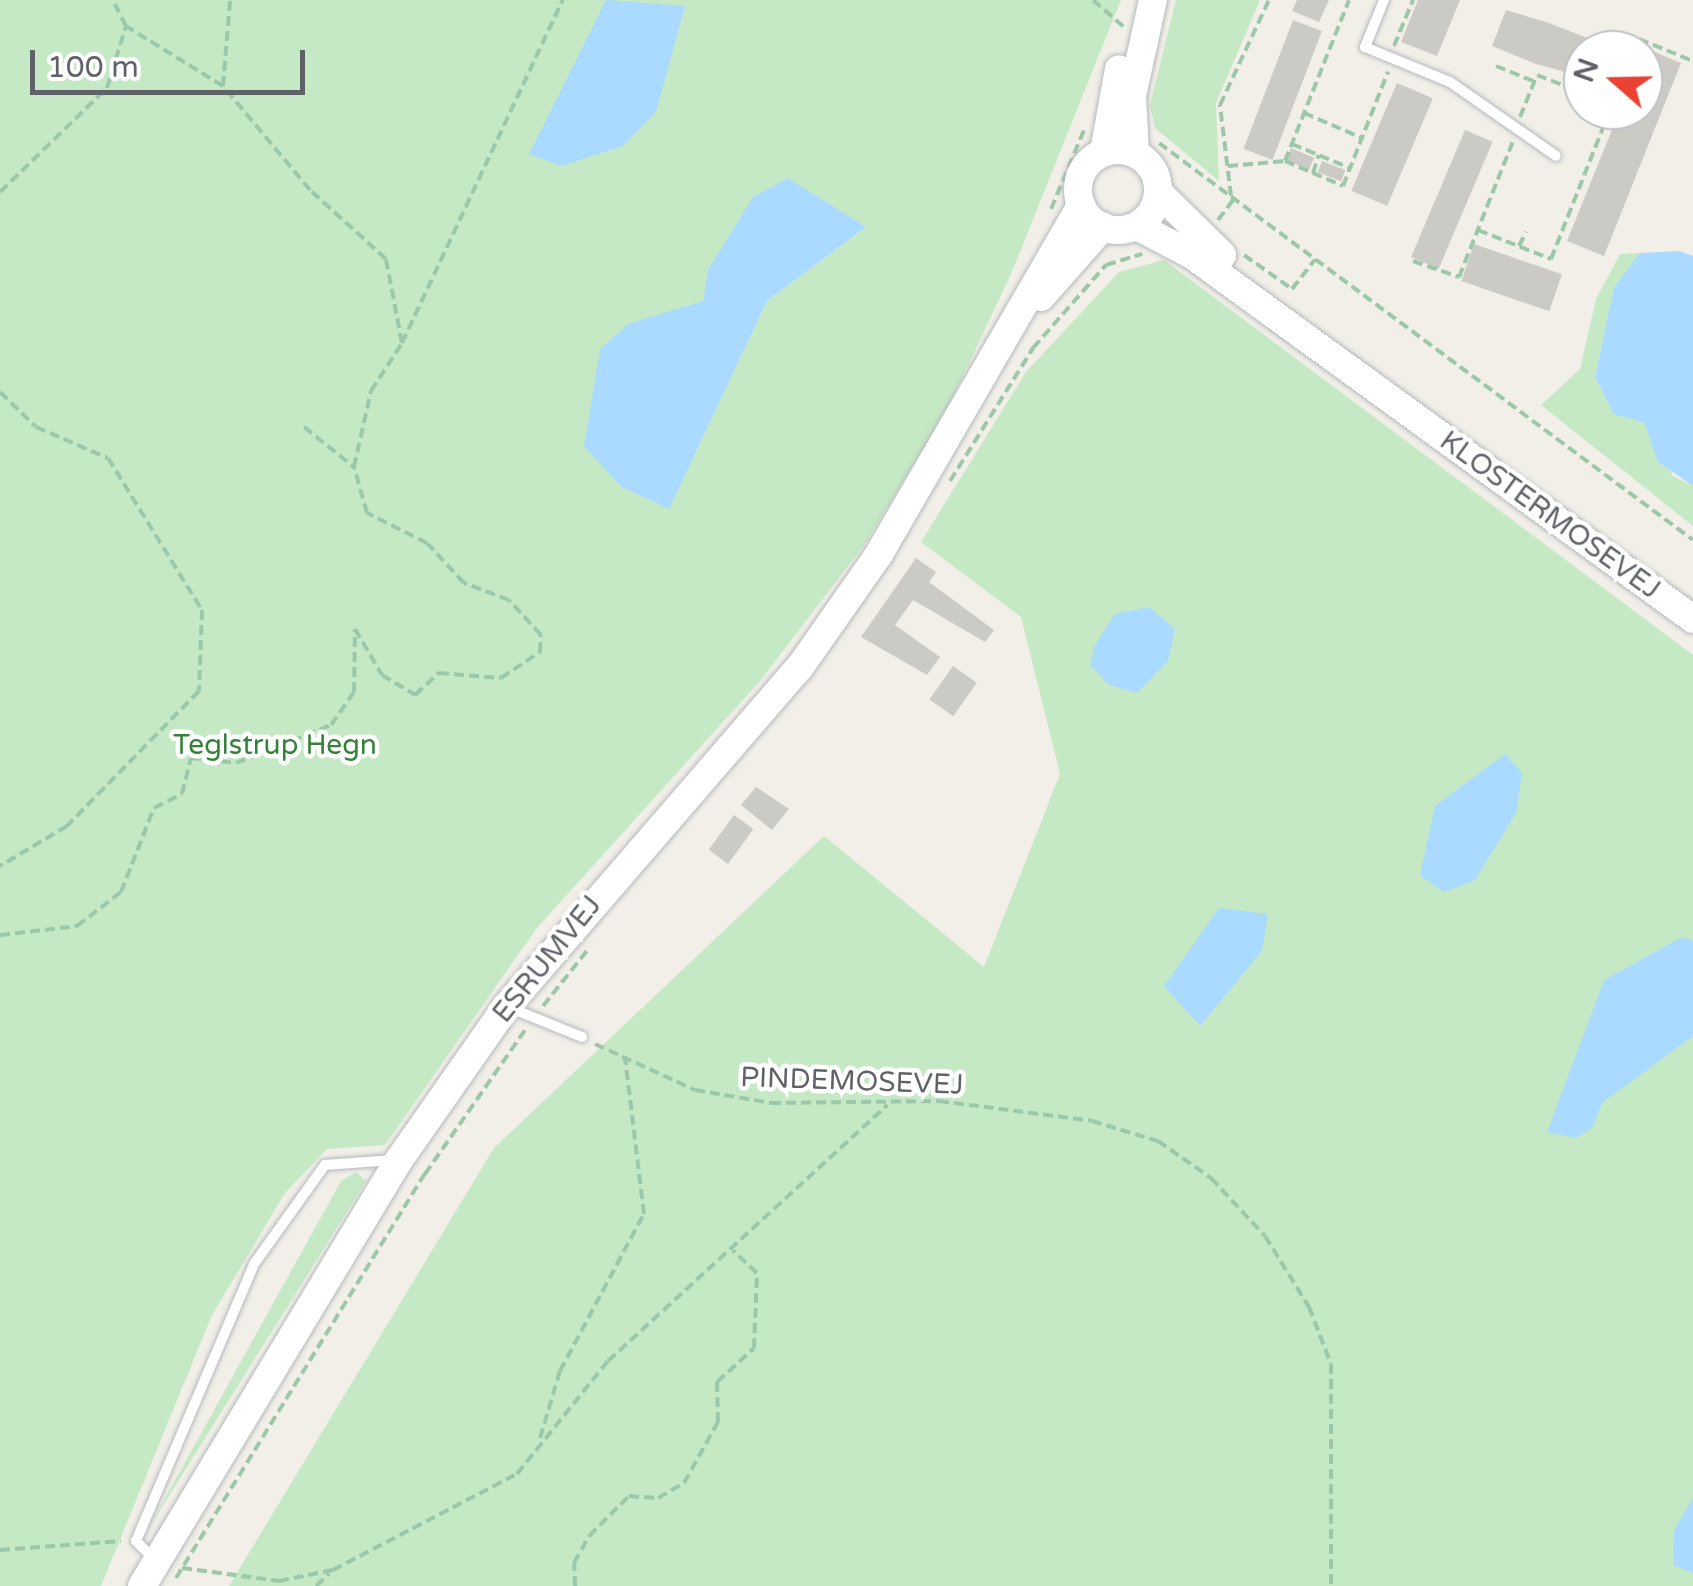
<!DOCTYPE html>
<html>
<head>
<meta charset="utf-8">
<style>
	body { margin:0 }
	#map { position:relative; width:1693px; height:1586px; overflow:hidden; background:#f1efe8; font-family:"Varela Round",sans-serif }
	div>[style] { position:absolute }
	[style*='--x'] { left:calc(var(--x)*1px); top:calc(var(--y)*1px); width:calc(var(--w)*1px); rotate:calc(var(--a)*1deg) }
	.green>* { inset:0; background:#c5e8c5 }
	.water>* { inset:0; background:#aadaff }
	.building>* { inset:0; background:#cccac5; transform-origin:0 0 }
	.path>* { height:4px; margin-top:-2px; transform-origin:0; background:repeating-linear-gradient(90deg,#9cc7a9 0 10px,transparent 0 15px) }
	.roads { filter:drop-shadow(0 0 2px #b5b8bc) drop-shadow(0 0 2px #b5b8bc) }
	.lane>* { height:10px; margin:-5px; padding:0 5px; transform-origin:5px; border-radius:5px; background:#fff }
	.secondary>* { height:28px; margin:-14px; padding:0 14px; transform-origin:14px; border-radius:14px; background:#fff }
	.secondary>.ring { margin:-14px; padding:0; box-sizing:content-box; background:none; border:28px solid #fff; border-radius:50% }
	span { translate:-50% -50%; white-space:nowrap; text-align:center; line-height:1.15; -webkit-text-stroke:9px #fff; paint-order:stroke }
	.street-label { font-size:28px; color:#5f6368 }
	.park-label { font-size:28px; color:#348238 }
	.north { position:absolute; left:1563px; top:30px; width:100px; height:100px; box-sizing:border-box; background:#fff; border:2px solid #bfc1c3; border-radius:50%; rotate:290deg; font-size:28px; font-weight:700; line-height:40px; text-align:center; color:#5f6368 }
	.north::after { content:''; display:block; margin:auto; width:35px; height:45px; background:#ea4335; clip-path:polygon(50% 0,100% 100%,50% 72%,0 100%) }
	.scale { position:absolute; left:30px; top:50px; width:275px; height:45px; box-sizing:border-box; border:5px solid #5f6368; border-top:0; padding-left:12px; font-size:30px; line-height:35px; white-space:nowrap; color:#5f6368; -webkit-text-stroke:8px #fff; paint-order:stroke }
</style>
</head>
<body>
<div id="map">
	<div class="green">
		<i style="clip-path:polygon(evenodd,0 0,1121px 0,1011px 274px,945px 414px,864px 545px,760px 681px,536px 929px,385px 1145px,327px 1149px,285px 1193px,212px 1315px,101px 1586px,0 1586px,0 0,865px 228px,767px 301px,669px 508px,681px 310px,703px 301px,708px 270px,865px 228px)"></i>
		<i style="clip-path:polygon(1176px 0,1260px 0,1216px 103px,1219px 181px,1155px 128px,1150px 105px)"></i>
		<i style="clip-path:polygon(1640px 253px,1614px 287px,1595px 377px,1646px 423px,1673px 476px,1693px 486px,1693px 526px,1541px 405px,1580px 369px,1596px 299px,1620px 254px)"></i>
		<i style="clip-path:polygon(1164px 260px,1693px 655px,1693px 1586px,229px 1586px,494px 1148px,824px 836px,984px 967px,1060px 774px,1021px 617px,921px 542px,1026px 372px,1119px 272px)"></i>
		<i style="clip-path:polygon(356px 1172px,366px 1181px,147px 1531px,341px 1181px)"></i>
	</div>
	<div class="water">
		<i style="clip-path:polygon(606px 0,685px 6px,656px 112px,623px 146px,561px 166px,529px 154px)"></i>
		<i style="clip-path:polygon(788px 178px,866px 227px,767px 301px,669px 509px,622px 487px,584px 447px,600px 349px,628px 324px,703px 301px,708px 270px,753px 197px)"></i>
		<i style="clip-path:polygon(1679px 251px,1693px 256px,1693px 486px,1657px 461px,1645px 423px,1614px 414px,1595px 377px,1614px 287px,1640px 253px)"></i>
		<i style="clip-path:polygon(1149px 607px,1175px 629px,1168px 661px,1137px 693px,1109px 685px,1090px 665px,1095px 645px,1115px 614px)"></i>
		<i style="clip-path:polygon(1505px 754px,1522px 773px,1516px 813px,1475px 880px,1444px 892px,1420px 875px,1435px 806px)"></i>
		<i style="clip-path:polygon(1219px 908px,1268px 914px,1262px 951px,1200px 1026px,1164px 986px)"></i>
		<i style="clip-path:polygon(1682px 937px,1693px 941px,1693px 1036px,1602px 1103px,1593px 1127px,1576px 1138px,1547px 1132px,1604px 980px)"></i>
		<i style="clip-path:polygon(1693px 1498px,1693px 1573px,1673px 1565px,1674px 1530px)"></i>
	</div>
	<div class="building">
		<i style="clip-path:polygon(1297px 0,1329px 0,1319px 22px,1292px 11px)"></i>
		<i style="clip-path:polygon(1418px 0,1460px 0,1437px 56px,1401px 42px)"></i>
		<i style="clip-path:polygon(1506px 10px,1549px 23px,1618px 50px,1583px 50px,1583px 77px,1536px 64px,1492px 46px)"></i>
		<i style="left:1293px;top:20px;width:31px;height:138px;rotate:21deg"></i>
		<i style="clip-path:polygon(1645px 48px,1681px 63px,1604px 256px,1567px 241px,1620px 110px,1643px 110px)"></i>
		<i style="left:1397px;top:83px;width:39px;height:117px;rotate:23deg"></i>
		<i style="left:1465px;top:130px;width:30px;height:138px;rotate:23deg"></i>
		<i style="left:1291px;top:148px;width:25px;height:13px;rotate:23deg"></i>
		<i style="left:1322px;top:161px;width:25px;height:12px;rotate:21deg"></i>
		<i style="left:1474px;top:244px;width:93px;height:39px;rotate:19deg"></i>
		<i style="clip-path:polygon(916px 558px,936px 572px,929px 582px,994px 630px,985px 642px,913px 600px,895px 625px,940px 657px,927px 675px,861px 637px)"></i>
		<i style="left:953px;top:666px;width:29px;height:41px;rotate:35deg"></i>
		<i style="clip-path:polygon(756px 787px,789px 809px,772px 830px,741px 805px)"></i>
		<i style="left:734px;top:815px;width:24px;height:43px;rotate:36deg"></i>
	</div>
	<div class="path">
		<i style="--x:1093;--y:0;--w:43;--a:41.2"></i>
		<i style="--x:1394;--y:46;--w:50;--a:-67.6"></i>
		<i style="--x:1635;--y:50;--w:12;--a:-70"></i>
		<i style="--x:1639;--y:39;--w:58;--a:22.2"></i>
		<i style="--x:1496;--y:66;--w:40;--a:22"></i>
		<i style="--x:223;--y:86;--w:86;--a:-85.3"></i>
		<i style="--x:1577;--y:104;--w:12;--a:-70"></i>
		<i style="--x:1304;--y:113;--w:63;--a:23.3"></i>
		<i style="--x:1520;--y:117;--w:45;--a:-68"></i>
		<i style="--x:1537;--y:75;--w:49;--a:21.4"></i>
		<i style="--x:1159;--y:143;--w:665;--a:36.63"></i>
		<i style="--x:1292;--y:144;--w:63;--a:22.5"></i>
		<i style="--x:1285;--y:161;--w:173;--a:-68.3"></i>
		<i style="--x:1228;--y:166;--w:57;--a:-5"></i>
		<i style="--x:1285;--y:161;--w:63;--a:23.3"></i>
		<i style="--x:1343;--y:186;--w:123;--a:-68.5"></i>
		<i style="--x:1313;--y:173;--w:19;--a:-72"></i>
		<i style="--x:0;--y:192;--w:149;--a:-44.2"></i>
		<i style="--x:107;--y:88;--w:65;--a:-73"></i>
		<i style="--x:126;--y:26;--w:29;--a:-117"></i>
		<i style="--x:1231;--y:196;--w:92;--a:-96.9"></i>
		<i style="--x:1220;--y:105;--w:116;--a:-65"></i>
		<i style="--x:1051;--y:209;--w:86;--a:-67.3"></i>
		<i style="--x:1218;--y:220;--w:25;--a:-53"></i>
		<i style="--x:1478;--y:230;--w:79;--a:21.7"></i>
		<i style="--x:1551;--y:259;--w:160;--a:-68.4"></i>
		<i style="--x:1519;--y:246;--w:16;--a:-63"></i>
		<i style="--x:1244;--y:255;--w:59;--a:35.3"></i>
		<i style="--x:1292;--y:289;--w:37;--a:-52"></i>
		<i style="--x:1413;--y:261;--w:49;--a:19.2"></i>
		<i style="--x:1459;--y:277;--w:146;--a:-68.3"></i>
		<i style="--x:402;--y:343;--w:379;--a:-64.9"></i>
		<i style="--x:0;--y:392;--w:50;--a:44.2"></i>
		<i style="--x:36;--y:427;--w:78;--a:23.3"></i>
		<i style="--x:108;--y:458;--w:179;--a:58.3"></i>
		<i style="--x:202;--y:610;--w:81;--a:92.1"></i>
		<i style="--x:199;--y:691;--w:189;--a:134.4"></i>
		<i style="--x:67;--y:826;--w:78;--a:149.2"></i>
		<i style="--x:304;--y:427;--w:64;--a:38.7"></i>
		<i style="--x:950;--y:481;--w:157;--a:-58"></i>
		<i style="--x:1033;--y:348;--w:111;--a:-48.7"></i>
		<i style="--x:1106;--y:265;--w:38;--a:-17"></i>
		<i style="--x:0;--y:935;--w:78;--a:-6.7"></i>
		<i style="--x:77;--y:926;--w:56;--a:-37.7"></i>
		<i style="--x:121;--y:892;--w:90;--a:-68.6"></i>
		<i style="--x:154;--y:808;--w:31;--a:-27"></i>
		<i style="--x:182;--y:794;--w:37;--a:-76"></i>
		<i style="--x:191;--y:758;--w:45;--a:6.3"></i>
		<i style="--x:236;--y:763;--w:102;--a:-21.8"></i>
		<i style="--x:331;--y:725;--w:40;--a:-55.1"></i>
		<i style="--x:354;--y:692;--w:63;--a:-89.1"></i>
		<i style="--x:355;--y:629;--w:53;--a:59.6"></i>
		<i style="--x:382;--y:675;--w:39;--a:31"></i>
		<i style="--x:415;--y:695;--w:33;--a:-43"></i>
		<i style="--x:439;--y:673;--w:62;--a:4.6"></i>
		<i style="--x:501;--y:678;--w:47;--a:-33.7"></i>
		<i style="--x:540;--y:652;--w:17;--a:-87"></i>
		<i style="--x:541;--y:635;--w:47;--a:-132.4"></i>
		<i style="--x:509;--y:600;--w:48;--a:-159.3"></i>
		<i style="--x:464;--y:583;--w:54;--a:-132.8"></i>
		<i style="--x:427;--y:543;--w:67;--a:-153.4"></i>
		<i style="--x:367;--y:513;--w:48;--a:-105.8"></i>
		<i style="--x:354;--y:467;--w:78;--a:-77.4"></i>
		<i style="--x:371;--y:391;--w:57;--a:-57.1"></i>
		<i style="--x:402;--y:343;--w:86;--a:-100.8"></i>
		<i style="--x:386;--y:259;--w:103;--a:-137.8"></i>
		<i style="--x:310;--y:190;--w:136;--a:-129.9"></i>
		<i style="--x:223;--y:86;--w:114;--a:-148.3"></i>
		<i style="--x:543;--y:1006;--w:75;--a:-51.5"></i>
		<i style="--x:595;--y:1044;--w:110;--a:24.7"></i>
		<i style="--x:695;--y:1090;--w:77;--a:9.7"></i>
		<i style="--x:771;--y:1103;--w:168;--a:-0.7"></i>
		<i style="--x:939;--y:1101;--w:154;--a:7.4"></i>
		<i style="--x:1092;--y:1121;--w:69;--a:16.9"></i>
		<i style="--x:1158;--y:1141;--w:65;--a:34.9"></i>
		<i style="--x:1211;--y:1178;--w:79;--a:47"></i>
		<i style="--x:1265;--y:1236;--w:84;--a:58.2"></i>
		<i style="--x:1309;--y:1307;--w:61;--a:68.9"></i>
		<i style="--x:1331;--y:1364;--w:222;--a:90"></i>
		<i style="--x:540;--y:1438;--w:70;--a:-73.4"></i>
		<i style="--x:560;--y:1371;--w:178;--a:-61.9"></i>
		<i style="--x:644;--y:1214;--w:157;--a:-96.9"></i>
		<i style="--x:0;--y:1550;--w:121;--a:-4.3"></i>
		<i style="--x:182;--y:1568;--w:98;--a:7.6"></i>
		<i style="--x:279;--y:1581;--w:55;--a:-11.5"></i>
		<i style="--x:333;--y:1570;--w:208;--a:-27.6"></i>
		<i style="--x:517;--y:1474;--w:145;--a:-51.2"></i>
		<i style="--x:608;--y:1361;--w:379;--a:-42.5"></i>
		<i style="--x:176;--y:1578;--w:475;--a:-58.4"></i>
		<i style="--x:425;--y:1174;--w:175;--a:-55.2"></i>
		<i style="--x:316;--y:1586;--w:18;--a:-43"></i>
		<i style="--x:575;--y:1586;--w:23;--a:-92"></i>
		<i style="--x:574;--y:1563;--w:31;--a:-61"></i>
		<i style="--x:589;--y:1536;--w:57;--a:-45"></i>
		<i style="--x:629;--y:1496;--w:29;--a:4"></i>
		<i style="--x:658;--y:1498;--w:30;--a:-30"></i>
		<i style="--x:684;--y:1483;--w:70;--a:-60.9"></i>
		<i style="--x:718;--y:1422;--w:40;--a:-91.4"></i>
		<i style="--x:717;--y:1382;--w:50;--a:-42.6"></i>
		<i style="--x:754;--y:1348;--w:75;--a:-87.7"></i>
		<i style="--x:757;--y:1273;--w:33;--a:-137"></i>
	</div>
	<div class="roads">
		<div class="lane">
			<i style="--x:1384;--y:0;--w:51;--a:112"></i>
			<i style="--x:1365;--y:47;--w:92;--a:22.4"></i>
			<i style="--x:1450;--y:82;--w:129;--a:34.9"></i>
			<i style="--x:508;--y:1007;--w:80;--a:22.1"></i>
			<i style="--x:155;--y:1560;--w:27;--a:-135"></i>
			<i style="--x:136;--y:1541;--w:301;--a:-66.9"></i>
			<i style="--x:254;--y:1264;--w:122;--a:-54.4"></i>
			<i style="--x:325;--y:1165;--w:68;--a:-4.2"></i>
		</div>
		<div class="secondary">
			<i class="ring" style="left:1078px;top:150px;width:52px;height:52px"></i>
			<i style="--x:1104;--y:152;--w:84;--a:-79.8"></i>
			<i style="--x:1135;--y:153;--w:57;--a:-93"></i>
			<i style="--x:1132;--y:96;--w:98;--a:-77.7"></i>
			<i style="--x:1158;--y:192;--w:90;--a:44.5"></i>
			<i style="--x:1137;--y:226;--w:62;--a:27.8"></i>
			<i style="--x:1192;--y:255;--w:619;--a:36"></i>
			<i style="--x:1041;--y:297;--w:94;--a:-48.5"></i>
			<i style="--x:142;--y:1586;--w:498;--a:-58.9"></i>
			<i style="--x:399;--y:1160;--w:188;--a:-55"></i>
			<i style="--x:507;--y:1006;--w:448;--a:-49.2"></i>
			<i style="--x:800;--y:667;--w:138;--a:-55"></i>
			<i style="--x:879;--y:554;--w:403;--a:-59.9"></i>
		</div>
	</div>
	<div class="street-label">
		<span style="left:1550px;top:515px;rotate:36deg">KLOSTERMOSEVEJ</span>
		<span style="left:547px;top:959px;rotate:-51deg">ESRUMVEJ</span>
		<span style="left:852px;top:1081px;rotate:2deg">PINDEMOSEVEJ</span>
	</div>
	<div class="park-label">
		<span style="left:275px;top:745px">Teglstrup Hegn</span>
	</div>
	<div class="north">N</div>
	<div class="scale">100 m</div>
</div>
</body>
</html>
